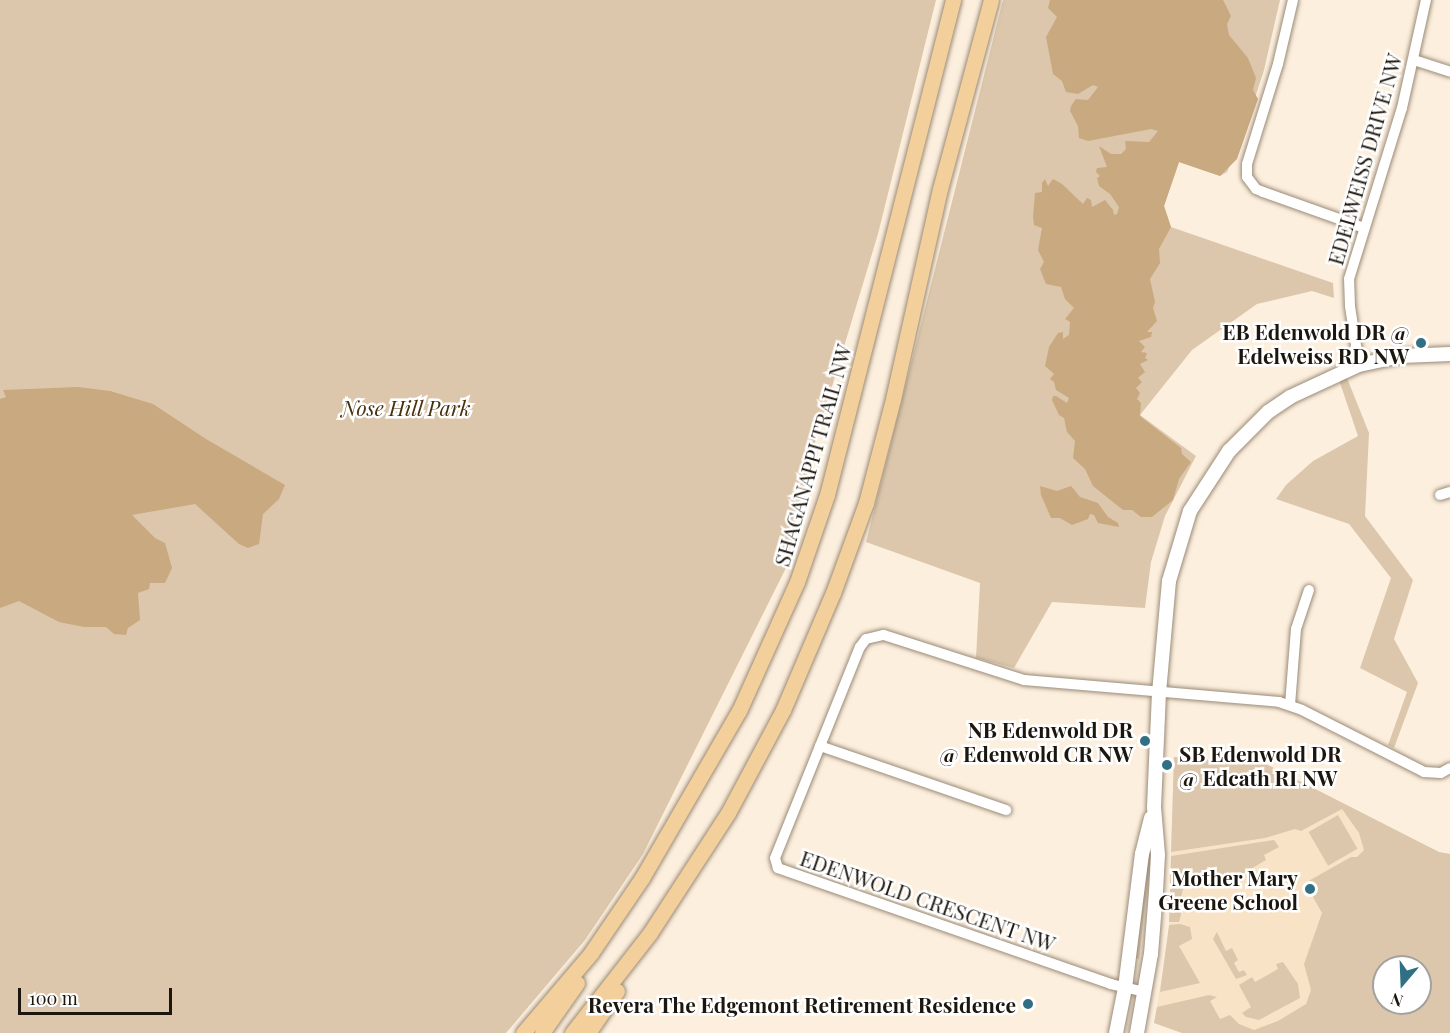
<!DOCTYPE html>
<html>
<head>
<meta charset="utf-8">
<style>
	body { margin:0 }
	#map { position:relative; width:1450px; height:1033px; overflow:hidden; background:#fdefde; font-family:"Playfair Display",serif }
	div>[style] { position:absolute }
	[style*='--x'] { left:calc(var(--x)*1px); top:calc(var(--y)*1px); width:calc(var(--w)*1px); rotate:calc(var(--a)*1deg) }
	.built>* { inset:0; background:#f8e3c7 }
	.green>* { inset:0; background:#dcc7ac; transform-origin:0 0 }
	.forest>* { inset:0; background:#c9a97f }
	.roads { filter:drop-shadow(0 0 2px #9a8b77) drop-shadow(0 0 2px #9a8b77) }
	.street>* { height:10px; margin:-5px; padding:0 5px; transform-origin:5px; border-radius:5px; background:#fff }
	.secondary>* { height:14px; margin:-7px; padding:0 7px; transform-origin:7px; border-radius:7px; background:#fff }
	.primary>* { height:15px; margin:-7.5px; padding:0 7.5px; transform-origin:7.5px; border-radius:7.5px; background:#f3cf9b }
	.dots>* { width:16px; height:16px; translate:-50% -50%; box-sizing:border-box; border:3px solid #fff; border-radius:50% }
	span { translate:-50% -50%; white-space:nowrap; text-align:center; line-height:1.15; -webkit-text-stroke:5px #fff; paint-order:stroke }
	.street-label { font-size:21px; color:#1b160e }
	.poi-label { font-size:21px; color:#1b160e; font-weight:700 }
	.right { translate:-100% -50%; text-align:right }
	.left { translate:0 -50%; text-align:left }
	.park-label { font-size:21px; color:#47300d; font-style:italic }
	.north { position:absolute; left:1372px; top:955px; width:60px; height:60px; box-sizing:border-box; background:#fff; border:2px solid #a4a29f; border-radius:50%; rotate:199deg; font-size:16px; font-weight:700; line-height:24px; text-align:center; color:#1b160e }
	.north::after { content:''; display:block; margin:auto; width:21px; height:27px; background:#316f85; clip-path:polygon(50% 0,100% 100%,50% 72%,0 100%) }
	.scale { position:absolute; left:18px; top:988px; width:154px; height:27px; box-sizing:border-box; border:3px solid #1b160e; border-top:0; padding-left:8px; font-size:18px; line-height:21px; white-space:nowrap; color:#1b160e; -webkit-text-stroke:4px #fff; paint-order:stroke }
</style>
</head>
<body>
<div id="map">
	<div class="built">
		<i style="clip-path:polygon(evenodd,1174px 757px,1266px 764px,1439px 852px,1450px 854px,1450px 1033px,1182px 1033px,1154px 1023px,1169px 932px,1174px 757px,1384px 967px,1420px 967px,1420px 1003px,1384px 1003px,1384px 967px)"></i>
	</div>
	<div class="green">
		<i style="clip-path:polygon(0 0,936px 0,878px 234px,814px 446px,785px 570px,643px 854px,585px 940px,506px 1033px,0 1033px)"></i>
		<i style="clip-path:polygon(1003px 0,1280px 0,1264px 70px,1243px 135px,1227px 172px,1220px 176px,1179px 162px,1164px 206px,1171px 227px,1333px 283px,1334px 298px,1312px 291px,1257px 304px,1192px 350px,1140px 415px,1196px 456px,1165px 516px,1151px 562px,1145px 608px,1052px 602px,1014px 668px,976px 658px,980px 583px,866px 542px)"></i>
		<i style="clip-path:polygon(1347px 378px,1369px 433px,1365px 516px,1413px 580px,1394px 639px,1418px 683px,1394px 748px,1388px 745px,1407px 692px,1360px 668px,1391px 578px,1349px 524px,1276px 499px,1286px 485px,1313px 461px,1358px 436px,1339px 380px)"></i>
		<i style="clip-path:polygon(evenodd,1174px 757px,1266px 764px,1439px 852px,1450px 854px,1450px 1033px,1182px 1033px,1154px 1023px,1157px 1007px,1209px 995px,1217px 997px,1210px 1001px,1220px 1019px,1230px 1015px,1239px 1024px,1254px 1030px,1278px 1021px,1306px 1004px,1311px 990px,1304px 964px,1322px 913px,1305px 883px,1351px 857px,1357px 857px,1364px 850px,1359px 833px,1342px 809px,1301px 831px,1295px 829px,1265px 838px,1171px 852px,1174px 757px,1384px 967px,1420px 967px,1420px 1003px,1384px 1003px,1384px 967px)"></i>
		<i style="left:1338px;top:815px;width:39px;height:34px;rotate:60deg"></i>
		<i style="clip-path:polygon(1274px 840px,1279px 847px,1264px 855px,1266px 860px,1224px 885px,1210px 881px,1211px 876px,1201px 873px,1199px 878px,1192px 876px,1184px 886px,1181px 897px,1184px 903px,1179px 922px,1169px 922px,1171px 856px)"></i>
		<i style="clip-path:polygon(1147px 864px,1149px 864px,1139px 959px,1135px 958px)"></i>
		<i style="clip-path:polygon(1180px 924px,1190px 927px,1192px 939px,1179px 946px,1200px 983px,1160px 992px,1169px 925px)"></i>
		<i style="clip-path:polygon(1217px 932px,1226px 951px,1232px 948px,1238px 960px,1234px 963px,1239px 972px,1244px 970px,1247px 975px,1236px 979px,1213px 939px)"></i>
		<i style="clip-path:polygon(1283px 962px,1298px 984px,1300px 998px,1259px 1020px,1246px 1017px,1242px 1013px,1251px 1007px,1239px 985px,1252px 977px,1255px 982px,1278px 969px,1276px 964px)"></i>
	</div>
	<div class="forest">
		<i style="clip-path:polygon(1050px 0,1223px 0,1231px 16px,1227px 24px,1229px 35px,1248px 58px,1256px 78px,1253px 90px,1258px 99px,1237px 159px,1220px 176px,1179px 162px,1164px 206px,1171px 227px,1159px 249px,1160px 263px,1150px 279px,1155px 302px,1153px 308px,1157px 321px,1147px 332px,1152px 332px,1151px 337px,1139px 341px,1145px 347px,1141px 352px,1147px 353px,1145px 358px,1148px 360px,1140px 364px,1145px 372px,1138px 378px,1142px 382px,1136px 388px,1140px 393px,1137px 399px,1141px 403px,1140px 416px,1181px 448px,1182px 454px,1191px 462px,1179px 479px,1173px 500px,1152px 517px,1141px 517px,1132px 510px,1123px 510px,1093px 486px,1085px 469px,1073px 458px,1075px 441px,1067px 432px,1064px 418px,1059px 415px,1052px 400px,1053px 396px,1056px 396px,1067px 403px,1069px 398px,1056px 390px,1054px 382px,1050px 379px,1054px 374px,1045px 366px,1049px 347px,1058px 333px,1063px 332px,1063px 339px,1069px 335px,1070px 322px,1065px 319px,1074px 308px,1065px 299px,1061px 287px,1046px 284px,1040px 269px,1044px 262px,1038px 250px,1042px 228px,1034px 225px,1033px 217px,1035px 193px,1042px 192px,1042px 183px,1045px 179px,1048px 186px,1053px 179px,1062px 184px,1083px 204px,1087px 198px,1091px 200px,1092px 207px,1105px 200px,1113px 210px,1114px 215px,1117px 214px,1119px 207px,1110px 194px,1099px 186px,1097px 178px,1100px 176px,1096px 172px,1097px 168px,1107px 167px,1099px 146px,1111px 154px,1121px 154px,1126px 149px,1125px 141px,1149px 142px,1158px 131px,1151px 129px,1088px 141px,1079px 138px,1078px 126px,1070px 111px,1071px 106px,1076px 99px,1088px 100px,1098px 87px,1093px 85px,1078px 94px,1066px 92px,1062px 81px,1053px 74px,1046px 37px,1057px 17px,1048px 8px)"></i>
		<i style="clip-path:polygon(78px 387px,110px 391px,153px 404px,206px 439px,285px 485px,279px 499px,263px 514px,259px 544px,248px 548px,239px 544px,195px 504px,132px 515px,155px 538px,165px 543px,172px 568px,165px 583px,150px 583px,149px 589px,138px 593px,140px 620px,128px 628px,126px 635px,114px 634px,106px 627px,84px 627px,59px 622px,19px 601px,0 608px,0 399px,6px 397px,3px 390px)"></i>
		<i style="clip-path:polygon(1040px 486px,1057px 491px,1071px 486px,1080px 497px,1098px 503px,1108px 517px,1118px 523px,1119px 527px,1098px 523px,1094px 515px,1090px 514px,1088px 519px,1072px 525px,1060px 518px,1051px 518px,1041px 495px)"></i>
	</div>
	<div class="roads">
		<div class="street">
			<i style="--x:1293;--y:0;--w:66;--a:103.2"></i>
			<i style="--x:1278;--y:64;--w:105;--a:107.2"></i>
			<i style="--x:1247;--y:164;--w:13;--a:90"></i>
			<i style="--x:1247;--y:177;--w:15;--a:53"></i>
			<i style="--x:1256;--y:189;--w:8;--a:23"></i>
			<i style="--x:1263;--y:192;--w:107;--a:19.6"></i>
			<i style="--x:1414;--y:60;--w:38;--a:18"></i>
			<i style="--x:1359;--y:365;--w:60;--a:-98.7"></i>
			<i style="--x:1350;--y:306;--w:27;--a:-92"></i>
			<i style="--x:1349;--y:279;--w:179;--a:-72.8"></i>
			<i style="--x:1402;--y:108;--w:111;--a:-77.5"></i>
			<i style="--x:1440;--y:495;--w:10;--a:-17"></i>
			<i style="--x:1290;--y:705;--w:76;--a:-85.5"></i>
			<i style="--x:1296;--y:629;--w:41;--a:-71.6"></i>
			<i style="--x:820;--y:746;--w:197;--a:19"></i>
			<i style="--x:1145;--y:992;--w:35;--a:-167"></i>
			<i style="--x:1111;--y:984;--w:353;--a:-160.8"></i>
			<i style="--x:778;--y:868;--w:10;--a:-107"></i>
			<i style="--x:775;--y:858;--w:227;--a:-68.1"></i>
			<i style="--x:860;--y:647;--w:10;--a:-53"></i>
			<i style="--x:866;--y:639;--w:18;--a:-13"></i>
			<i style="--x:884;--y:635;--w:147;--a:17.8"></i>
			<i style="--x:1024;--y:680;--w:256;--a:4.9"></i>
			<i style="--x:1279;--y:702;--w:24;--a:19"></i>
			<i style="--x:1302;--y:710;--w:137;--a:26.9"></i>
			<i style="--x:1424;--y:772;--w:17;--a:3"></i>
			<i style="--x:1441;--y:773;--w:10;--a:-29"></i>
		</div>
		<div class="secondary">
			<i style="--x:1116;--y:1033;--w:46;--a:-78.7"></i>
			<i style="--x:1125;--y:988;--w:135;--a:-82.8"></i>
			<i style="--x:1142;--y:854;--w:37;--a:-76"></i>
			<i style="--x:1137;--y:1033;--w:80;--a:-80"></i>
			<i style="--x:1151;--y:954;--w:62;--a:-85.4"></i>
			<i style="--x:1156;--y:892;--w:37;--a:-87"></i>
			<i style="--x:1158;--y:855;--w:48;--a:-94.8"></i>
			<i style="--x:1154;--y:807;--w:114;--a:-87.5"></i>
			<i style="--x:1159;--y:693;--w:112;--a:-84.9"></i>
			<i style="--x:1169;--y:581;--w:73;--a:-73.3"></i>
			<i style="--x:1190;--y:511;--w:72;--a:-57"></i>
			<i style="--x:1229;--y:451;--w:55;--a:-45"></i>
			<i style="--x:1268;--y:412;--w:27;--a:-34"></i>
			<i style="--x:1290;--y:397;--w:76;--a:-24.9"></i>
			<i style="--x:1359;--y:365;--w:43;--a:-12.1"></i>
			<i style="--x:1401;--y:356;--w:49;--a:-2.3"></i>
		</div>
		<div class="primary">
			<i style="--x:523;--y:1033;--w:105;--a:-49.6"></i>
			<i style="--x:591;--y:953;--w:91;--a:-55.8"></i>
			<i style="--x:642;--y:878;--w:193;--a:-59.9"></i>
			<i style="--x:739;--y:711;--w:141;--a:-65.8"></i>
			<i style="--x:797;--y:582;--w:92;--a:-71"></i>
			<i style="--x:827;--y:495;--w:511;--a:-75.72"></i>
			<i style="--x:542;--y:1033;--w:61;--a:-55"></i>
			<i style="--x:572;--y:1033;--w:127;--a:-52"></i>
			<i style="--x:650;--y:933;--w:143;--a:-57"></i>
			<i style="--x:728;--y:813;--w:117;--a:-61.9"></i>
			<i style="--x:783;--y:710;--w:127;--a:-66.9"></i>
			<i style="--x:833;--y:593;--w:96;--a:-69.9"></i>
			<i style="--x:866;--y:503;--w:107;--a:-75.4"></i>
			<i style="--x:893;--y:399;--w:215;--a:-77.4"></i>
			<i style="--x:940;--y:189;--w:196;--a:-74.9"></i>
			<i style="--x:588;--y:1033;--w:51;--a:-55.4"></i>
		</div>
	</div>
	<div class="dots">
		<i style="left:1421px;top:343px;background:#316f85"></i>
		<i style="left:1145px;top:741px;background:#316f85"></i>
		<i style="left:1167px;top:765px;background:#316f85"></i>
		<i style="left:1310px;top:889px;background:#316f85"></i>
		<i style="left:1028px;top:1004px;background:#316f85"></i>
	</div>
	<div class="street-label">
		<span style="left:1364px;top:159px;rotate:-74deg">EDELWEISS DRIVE NW</span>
		<span style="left:812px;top:455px;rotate:-74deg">SHAGANAPPI TRAIL NW</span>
		<span style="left:928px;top:900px;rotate:19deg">EDENWOLD CRESCENT NW</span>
	</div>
	<div class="poi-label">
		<span class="right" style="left:1409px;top:343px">EB Edenwold DR @<br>Edelweiss RD NW</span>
		<span class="right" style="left:1133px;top:741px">NB Edenwold DR<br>@ Edenwold CR NW</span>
		<span class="left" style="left:1179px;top:765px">SB Edenwold DR<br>@ Edcath RI NW</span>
		<span class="right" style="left:1298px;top:889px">Mother Mary<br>Greene School</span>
		<span class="right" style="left:1016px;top:1004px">Revera The Edgemont Retirement Residence</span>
	</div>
	<div class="park-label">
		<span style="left:406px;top:407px">Nose Hill Park</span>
	</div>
	<div class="north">N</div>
	<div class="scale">100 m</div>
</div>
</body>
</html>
